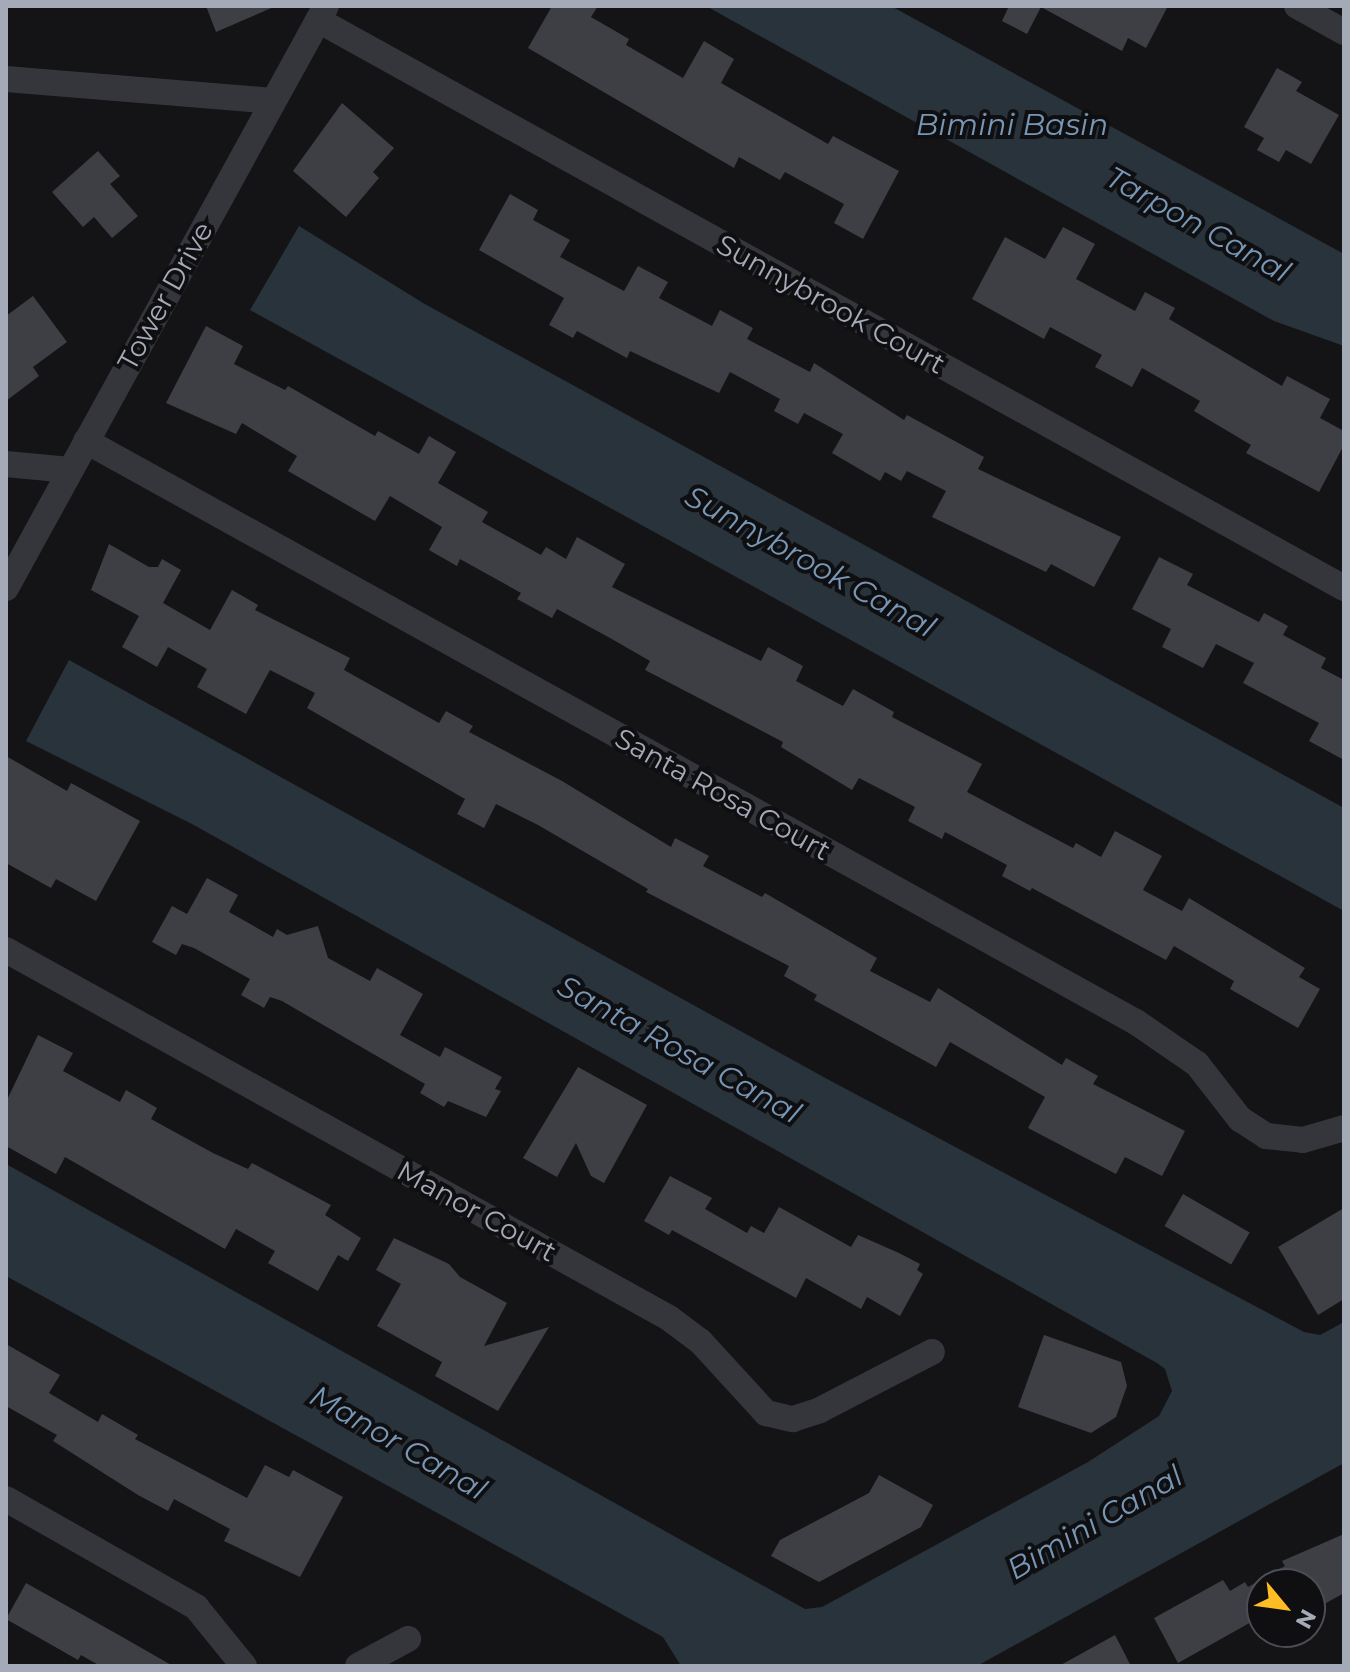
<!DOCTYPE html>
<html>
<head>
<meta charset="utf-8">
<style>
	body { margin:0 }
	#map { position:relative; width:1350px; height:1672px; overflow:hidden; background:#141416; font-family:Montserrat,sans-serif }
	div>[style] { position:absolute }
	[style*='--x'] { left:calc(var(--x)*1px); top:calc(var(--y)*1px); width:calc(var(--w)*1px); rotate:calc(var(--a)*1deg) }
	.water>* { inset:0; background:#29333b }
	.building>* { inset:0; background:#3e3f44; transform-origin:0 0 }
	.street>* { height:26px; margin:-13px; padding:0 13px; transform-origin:13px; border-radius:13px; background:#35363c }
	span { translate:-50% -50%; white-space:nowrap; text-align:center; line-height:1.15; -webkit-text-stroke:8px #0f0f11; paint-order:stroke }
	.street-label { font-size:28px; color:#a5aab8 }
	.water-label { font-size:30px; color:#7897b6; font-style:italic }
	.frame { position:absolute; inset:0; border:8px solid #a5aab8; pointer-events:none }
	.north { position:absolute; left:1246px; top:1568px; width:80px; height:80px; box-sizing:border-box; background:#0f0f11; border:2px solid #4b4d54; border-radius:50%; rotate:119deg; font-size:22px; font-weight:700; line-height:32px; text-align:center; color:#a5aab8 }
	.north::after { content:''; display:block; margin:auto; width:28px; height:36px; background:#ffbc24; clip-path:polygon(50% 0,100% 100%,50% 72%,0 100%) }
</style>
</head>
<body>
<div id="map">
	<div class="water">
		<i style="clip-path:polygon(706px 6px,891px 6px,1344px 254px,1344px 346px,1274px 321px)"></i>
		<i style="clip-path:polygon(299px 226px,423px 303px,1344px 808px,1344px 911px,250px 310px)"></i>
		<i style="clip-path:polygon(69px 660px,829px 1080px,1304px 1332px,1320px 1335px,1344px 1322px,1344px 1463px,977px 1666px,681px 1666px,663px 1637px,6px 1276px,6px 1164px,805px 1609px,822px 1607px,1088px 1462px,1159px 1416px,1172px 1391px,1165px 1369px,1157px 1363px,192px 824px,26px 741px)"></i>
	</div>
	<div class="building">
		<i style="clip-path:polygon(206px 6px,276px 6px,216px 32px)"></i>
		<i style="clip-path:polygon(552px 6px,598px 6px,591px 17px,629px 39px,626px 45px,683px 78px,704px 41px,734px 59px,721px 83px,828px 144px,833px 136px,899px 171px,863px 239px,834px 223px,844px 204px,785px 172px,780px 180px,739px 157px,734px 168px,528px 48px)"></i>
		<i style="clip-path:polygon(1009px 6px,1168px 6px,1146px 48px,1128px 38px,1122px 51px,1041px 7px,1027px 34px,1002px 21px)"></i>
		<i style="clip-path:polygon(1277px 68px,1302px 82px,1296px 91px,1339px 115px,1311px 164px,1286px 150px,1279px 162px,1257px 150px,1264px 138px,1244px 127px)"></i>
		<i style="clip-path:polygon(342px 103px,394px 148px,373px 172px,379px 178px,346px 217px,293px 171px)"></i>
		<i style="clip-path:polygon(98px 151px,120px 176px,110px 184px,138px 216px,112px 238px,94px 217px,83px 227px,52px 192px)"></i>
		<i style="clip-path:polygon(510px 194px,538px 210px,533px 220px,570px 240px,560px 257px,624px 291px,638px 266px,668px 282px,659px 298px,712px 326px,720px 310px,753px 328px,747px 339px,810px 372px,814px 363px,904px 420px,907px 415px,984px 457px,978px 469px,1121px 537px,1094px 587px,1051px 564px,1046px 572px,932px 517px,946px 491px,907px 471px,901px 481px,885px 472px,880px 481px,832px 453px,843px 434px,804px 413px,798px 424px,774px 411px,780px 399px,730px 372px,719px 393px,630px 351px,627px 358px,577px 331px,573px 338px,549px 325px,564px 298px,479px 250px)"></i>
		<i style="clip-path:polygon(1063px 227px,1095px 244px,1076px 279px,1135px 311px,1145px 292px,1175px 308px,1169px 319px,1282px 386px,1287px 376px,1330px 399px,1320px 418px,1344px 431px,1344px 445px,1319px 492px,1246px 453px,1251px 445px,1194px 411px,1200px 401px,1142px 368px,1132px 387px,1095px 367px,1102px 355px,1050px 327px,1044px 339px,972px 299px,1005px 237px,1045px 259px)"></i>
		<i style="clip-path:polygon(33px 296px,67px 342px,33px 367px,39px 376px,6px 401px,6px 316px)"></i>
		<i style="clip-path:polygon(206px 326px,243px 346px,234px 364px,285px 390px,288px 386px,375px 436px,378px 431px,419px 454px,429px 436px,456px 452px,438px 483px,488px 512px,482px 522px,541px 555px,546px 547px,566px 559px,577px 537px,625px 564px,612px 587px,761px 661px,768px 647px,803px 666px,796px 681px,843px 706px,853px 689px,894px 712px,892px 717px,982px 764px,967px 792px,1073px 848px,1076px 843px,1101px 857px,1115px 831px,1162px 856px,1143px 890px,1182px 911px,1189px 898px,1305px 968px,1299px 977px,1320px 989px,1298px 1028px,1230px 989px,1234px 981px,1174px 946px,1166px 960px,1032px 888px,1030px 891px,1002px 876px,1007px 865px,945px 832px,942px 839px,908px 821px,915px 807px,859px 778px,852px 790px,781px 747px,783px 742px,645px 670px,650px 661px,610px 638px,557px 609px,552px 618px,517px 599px,521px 593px,460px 559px,457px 566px,429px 550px,442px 527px,390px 496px,375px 521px,288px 471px,297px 456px,242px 423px,236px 434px,166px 403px)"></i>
		<i style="clip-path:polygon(109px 544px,149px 567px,158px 567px,162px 559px,181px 570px,163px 603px,210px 630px,232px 590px,258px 605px,255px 610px,350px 658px,344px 670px,439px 723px,446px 711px,473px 726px,469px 732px,562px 781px,671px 847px,675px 838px,709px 856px,703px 866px,762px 897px,765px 893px,877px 958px,870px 971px,930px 1002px,938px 988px,1062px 1065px,1066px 1058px,1098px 1076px,1093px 1084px,1185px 1131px,1162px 1176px,1125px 1157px,1116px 1174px,1028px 1128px,1045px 1097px,950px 1042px,936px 1067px,814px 1000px,817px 995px,784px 976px,789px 966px,646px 892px,648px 889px,538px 825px,496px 804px,484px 828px,457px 814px,465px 799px,307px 708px,315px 693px,270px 670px,246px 714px,197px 687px,207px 669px,168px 647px,157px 667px,122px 647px,139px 616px,91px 590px)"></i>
		<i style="clip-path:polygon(1159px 557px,1193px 574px,1187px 585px,1259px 622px,1264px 613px,1288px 626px,1283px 635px,1326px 658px,1321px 668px,1344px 680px,1344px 760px,1309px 741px,1319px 723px,1243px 683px,1254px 663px,1216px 644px,1203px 668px,1162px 647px,1171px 629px,1132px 609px)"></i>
		<i style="clip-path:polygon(6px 756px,67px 791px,71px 783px,140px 821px,96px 901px,56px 879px,51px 888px,6px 863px)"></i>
		<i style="clip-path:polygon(207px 878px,238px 895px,229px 912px,273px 937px,277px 929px,287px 935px,318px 926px,328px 958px,370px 981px,377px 968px,423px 994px,400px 1035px,440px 1057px,445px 1047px,502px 1077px,495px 1089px,501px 1091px,486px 1117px,448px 1101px,444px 1107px,420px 1093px,425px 1084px,282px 1001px,270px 997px,264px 1008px,241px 995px,250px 979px,194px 948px,182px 944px,176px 955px,152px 942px,172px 906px,187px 914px)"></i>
		<i style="clip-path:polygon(38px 1035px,73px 1053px,63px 1071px,120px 1102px,126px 1090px,157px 1108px,151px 1119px,213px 1153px,248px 1169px,252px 1163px,331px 1205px,325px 1215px,361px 1238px,348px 1261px,338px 1255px,318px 1291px,268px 1263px,275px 1251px,236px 1229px,225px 1249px,65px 1157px,56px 1174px,6px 1146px,6px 1102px)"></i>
		<i style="clip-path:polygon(578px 1067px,647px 1105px,604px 1183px,591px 1176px,576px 1143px,557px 1177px,523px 1158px)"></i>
		<i style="clip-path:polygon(670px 1176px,712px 1198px,705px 1209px,747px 1233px,751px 1226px,764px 1233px,779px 1207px,851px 1247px,858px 1235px,899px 1253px,920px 1264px,917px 1270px,923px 1274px,900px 1316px,867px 1297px,861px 1309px,806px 1278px,796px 1298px,672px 1230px,669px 1235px,644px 1221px)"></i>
		<i style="left:1183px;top:1194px;width:77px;height:37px;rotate:30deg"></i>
		<i style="clip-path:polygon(1344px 1208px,1344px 1299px,1318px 1315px,1278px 1247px)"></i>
		<i style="clip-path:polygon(394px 1238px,449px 1264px,460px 1277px,507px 1303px,484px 1346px,549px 1327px,498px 1411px,435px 1376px,442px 1362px,377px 1326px,401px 1284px,376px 1270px)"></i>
		<i style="clip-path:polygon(1044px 1335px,1121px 1362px,1127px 1386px,1116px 1417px,1091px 1433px,1018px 1407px)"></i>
		<i style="clip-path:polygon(6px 1344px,60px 1375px,49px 1393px,98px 1422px,102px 1414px,138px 1435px,135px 1439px,247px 1498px,265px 1465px,289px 1477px,293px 1470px,343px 1497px,300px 1577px,224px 1541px,230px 1529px,174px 1499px,168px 1511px,138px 1495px,53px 1441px,57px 1435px,6px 1406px)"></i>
		<i style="clip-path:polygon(879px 1475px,933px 1505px,921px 1527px,819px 1582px,771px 1556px,780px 1540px,869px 1493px)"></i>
		<i style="clip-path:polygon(1344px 1534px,1344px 1593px,1310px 1612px,1310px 1584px,1262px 1584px,1262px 1616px,1178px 1663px,1154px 1618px,1223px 1580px,1230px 1591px,1245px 1582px,1248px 1587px,1285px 1566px,1282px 1561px)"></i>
		<i style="clip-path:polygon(26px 1583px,117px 1634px,173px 1666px,100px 1666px,81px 1655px,78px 1660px,6px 1619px)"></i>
		<i style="clip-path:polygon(1115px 1635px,1131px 1666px,1059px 1666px)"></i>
	</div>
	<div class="street">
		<i style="--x:1297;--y:6;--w:54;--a:29"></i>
		<i style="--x:318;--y:20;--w:1173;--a:28.97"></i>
		<i style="--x:6;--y:79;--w:267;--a:4.7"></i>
		<i style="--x:86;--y:441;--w:1200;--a:28.96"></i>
		<i style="--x:1136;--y:1022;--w:74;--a:34.5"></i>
		<i style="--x:1197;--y:1064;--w:70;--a:52"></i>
		<i style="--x:1240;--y:1119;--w:31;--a:33"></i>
		<i style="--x:1266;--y:1136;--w:37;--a:6"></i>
		<i style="--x:1303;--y:1140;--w:43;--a:-16.3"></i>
		<i style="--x:6;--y:464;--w:64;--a:5.4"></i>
		<i style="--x:6;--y:588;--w:664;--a:-61.2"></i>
		<i style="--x:6;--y:950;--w:758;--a:29.03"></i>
		<i style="--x:669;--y:1318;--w:39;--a:37"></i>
		<i style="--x:700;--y:1341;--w:98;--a:47.5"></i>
		<i style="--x:766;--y:1413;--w:28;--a:13"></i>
		<i style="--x:793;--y:1419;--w:28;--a:-18"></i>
		<i style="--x:820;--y:1410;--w:126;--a:-27.4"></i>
		<i style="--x:6;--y:1499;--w:219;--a:29.6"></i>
		<i style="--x:196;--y:1607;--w:76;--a:50.9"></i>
		<i style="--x:358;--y:1666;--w:57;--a:-28.4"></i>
	</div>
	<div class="street-label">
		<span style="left:165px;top:296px;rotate:-61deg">Tower Drive</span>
		<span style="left:831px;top:304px;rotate:29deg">Sunnybrook Court</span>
		<span style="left:723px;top:794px;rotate:29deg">Santa Rosa Court</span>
		<span style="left:477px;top:1211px;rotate:29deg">Manor Court</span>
	</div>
	<div class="water-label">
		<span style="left:1012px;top:125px">Bimini Basin</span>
		<span style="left:1198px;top:225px;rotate:29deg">Tarpon Canal</span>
		<span style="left:810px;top:562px;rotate:29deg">Sunnybrook Canal</span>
		<span style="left:679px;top:1050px;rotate:29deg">Santa Rosa Canal</span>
		<span style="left:398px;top:1443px;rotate:30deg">Manor Canal</span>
		<span style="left:1095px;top:1523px;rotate:-30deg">Bimini Canal</span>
	</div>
	<div class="frame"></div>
	<div class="north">N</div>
</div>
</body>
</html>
